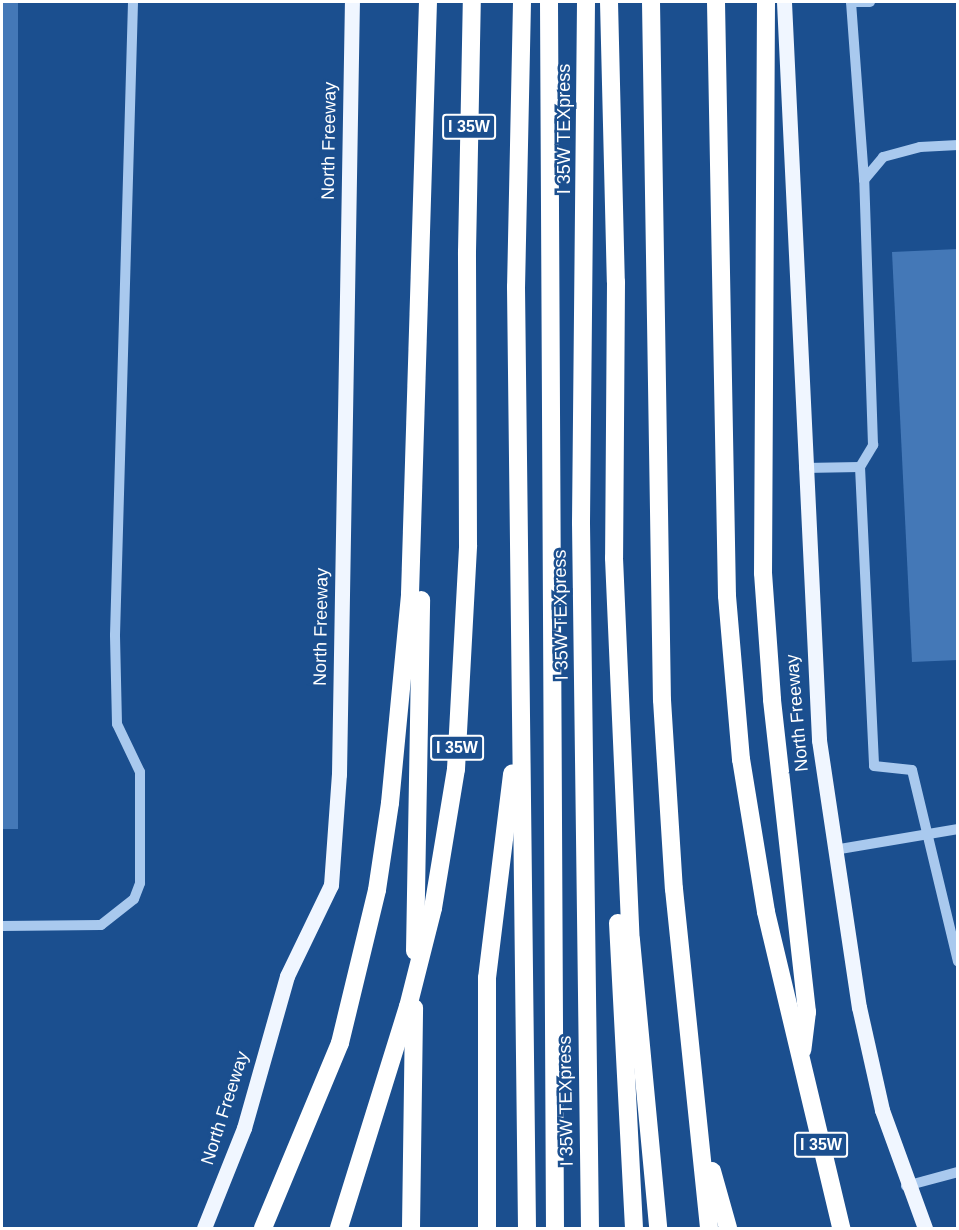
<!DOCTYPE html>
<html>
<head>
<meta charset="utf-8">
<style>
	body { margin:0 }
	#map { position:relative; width:959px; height:1230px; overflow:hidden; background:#1b4f8f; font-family:Arial,sans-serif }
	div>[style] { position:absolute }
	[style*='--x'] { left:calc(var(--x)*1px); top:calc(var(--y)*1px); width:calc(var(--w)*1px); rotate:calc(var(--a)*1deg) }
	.building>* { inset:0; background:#4478b7; transform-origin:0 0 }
	.minor>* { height:10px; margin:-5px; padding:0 5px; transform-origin:5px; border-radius:5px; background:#a9c9ee }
	.major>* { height:15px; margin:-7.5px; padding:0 7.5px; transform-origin:7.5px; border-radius:7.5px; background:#f0f6ff }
	.highway>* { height:18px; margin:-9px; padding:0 9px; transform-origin:9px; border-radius:9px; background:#fff }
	span { translate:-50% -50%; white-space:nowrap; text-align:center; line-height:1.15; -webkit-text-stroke:5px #1b4f8f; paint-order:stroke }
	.shield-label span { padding:2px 4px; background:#1b4f8f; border:2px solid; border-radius:4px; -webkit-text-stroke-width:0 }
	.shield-label { font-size:16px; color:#fff; font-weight:700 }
	.street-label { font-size:18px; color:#fff }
	.frame { position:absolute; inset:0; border:3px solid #fff; pointer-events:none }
</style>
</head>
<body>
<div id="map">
	<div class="building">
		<i style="left:2px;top:2px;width:16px;height:827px"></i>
		<i style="clip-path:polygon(958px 249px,958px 660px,912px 662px,892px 252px)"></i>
	</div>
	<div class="minor">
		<i style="--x:851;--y:2;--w:178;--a:85.8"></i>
		<i style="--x:851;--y:2;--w:19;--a:0"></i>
		<i style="--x:860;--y:467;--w:299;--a:87.3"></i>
		<i style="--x:874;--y:766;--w:38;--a:6"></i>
		<i style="--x:912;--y:770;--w:197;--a:76.5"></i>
		<i style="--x:804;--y:468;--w:56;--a:-1"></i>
		<i style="--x:860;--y:467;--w:26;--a:-59"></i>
		<i style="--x:873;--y:445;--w:265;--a:-91.9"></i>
		<i style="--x:864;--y:180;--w:30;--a:-50"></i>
		<i style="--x:883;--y:157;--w:38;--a:-15"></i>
		<i style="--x:920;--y:147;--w:38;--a:-3"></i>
		<i style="--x:834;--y:850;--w:126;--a:-9.6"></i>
		<i style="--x:2;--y:926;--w:99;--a:-0.6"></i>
		<i style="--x:101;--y:925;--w:42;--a:-38.2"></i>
		<i style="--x:134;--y:899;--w:17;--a:-69"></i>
		<i style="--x:140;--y:883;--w:111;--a:-90"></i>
		<i style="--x:140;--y:772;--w:53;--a:-115.6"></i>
		<i style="--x:117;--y:724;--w:89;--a:-91.3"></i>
		<i style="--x:115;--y:635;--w:633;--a:-88.37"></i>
		<i style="--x:906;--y:1186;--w:54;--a:-15.1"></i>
	</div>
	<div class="major">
		<i style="--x:784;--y:2;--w:739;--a:87.28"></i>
		<i style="--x:819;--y:740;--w:270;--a:81.5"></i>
		<i style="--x:859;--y:1007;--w:106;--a:77.4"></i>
		<i style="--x:882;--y:1110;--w:126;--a:70"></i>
		<i style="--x:204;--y:1228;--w:108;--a:-68.2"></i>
		<i style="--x:244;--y:1128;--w:158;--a:-74.2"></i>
		<i style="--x:287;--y:976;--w:101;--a:-64.2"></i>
		<i style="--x:331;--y:885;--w:111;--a:-85.9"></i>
		<i style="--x:339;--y:774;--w:772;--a:-89.04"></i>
	</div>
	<div class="highway">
		<i style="--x:522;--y:2;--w:285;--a:91.2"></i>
		<i style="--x:516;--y:287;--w:941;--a:89.33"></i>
		<i style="--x:549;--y:2;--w:1226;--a:89.72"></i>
		<i style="--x:586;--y:2;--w:521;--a:90.55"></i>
		<i style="--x:581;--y:523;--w:705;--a:89.27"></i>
		<i style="--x:609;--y:2;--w:280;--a:88.6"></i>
		<i style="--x:616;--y:282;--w:276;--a:90.4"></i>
		<i style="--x:614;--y:558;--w:382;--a:87.5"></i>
		<i style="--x:631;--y:940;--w:289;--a:84.6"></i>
		<i style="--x:651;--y:2;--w:698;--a:89.1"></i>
		<i style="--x:662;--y:700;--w:189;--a:86.4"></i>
		<i style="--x:674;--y:889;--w:341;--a:84.1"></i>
		<i style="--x:716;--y:2;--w:594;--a:88.94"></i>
		<i style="--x:727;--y:596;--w:164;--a:85.1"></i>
		<i style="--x:741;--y:759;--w:155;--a:80.7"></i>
		<i style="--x:766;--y:912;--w:325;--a:76.6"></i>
		<i style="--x:766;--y:2;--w:571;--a:90.3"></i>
		<i style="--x:763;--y:573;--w:127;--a:85.9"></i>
		<i style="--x:772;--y:700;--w:314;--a:83.6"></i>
		<i style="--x:807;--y:1012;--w:38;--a:97"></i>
		<i style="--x:618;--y:923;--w:305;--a:87"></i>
		<i style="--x:415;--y:951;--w:351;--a:-89"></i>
		<i style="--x:712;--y:1171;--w:59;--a:74.3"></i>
		<i style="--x:263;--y:1228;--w:200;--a:-67.4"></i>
		<i style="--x:340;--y:1043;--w:157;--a:-76.4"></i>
		<i style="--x:377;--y:890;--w:88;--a:-81.5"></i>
		<i style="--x:390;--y:803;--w:210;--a:-84.5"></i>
		<i style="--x:410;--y:594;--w:592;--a:-88.26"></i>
		<i style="--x:339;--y:1228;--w:232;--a:-72.7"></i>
		<i style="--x:408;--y:1007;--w:102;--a:-75.8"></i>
		<i style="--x:433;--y:908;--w:141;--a:-80.6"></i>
		<i style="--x:456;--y:769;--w:224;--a:-86.9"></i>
		<i style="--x:468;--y:545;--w:293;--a:-90.2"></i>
		<i style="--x:467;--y:252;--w:250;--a:-88.9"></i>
		<i style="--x:411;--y:1228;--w:220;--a:-89.2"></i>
		<i style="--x:487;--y:1228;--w:250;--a:-90"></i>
		<i style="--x:487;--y:978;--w:206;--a:-83"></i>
	</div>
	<div class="shield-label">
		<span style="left:469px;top:127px">I 35W</span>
		<span style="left:457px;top:748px">I 35W</span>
		<span style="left:821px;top:1145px">I 35W</span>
	</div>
	<div class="street-label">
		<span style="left:564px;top:129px;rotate:-90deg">I 35W TEXpress</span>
		<span style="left:329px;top:141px;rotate:-89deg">North Freeway</span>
		<span style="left:561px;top:615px;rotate:-91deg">I 35W TEXpress</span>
		<span style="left:321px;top:627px;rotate:-89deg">North Freeway</span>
		<span style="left:797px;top:713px;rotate:-95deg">North Freeway</span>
		<span style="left:566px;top:1101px;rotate:-91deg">I 35W TEXpress</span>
		<span style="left:225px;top:1108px;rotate:-72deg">North Freeway</span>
	</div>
	<div class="frame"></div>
</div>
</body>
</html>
